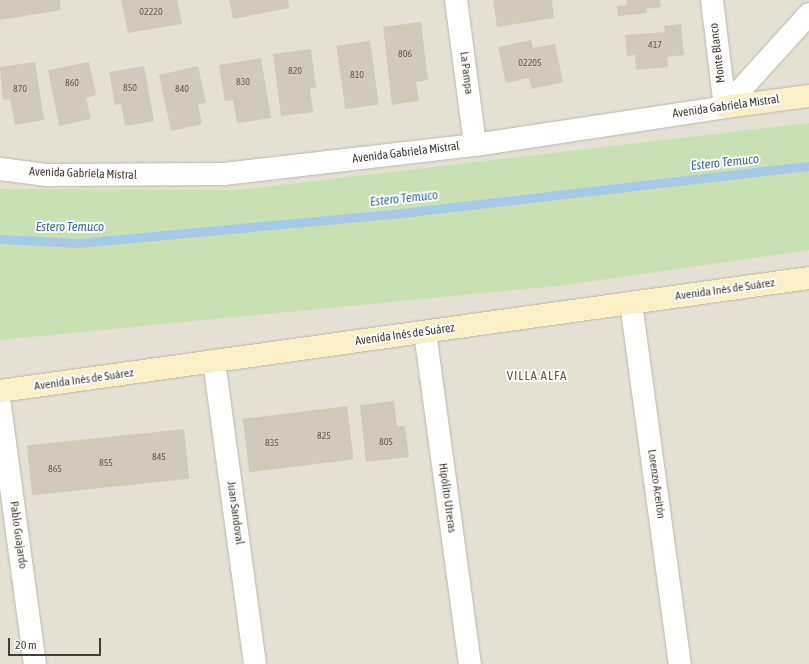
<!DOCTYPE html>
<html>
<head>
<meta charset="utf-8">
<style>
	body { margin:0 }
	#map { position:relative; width:809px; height:664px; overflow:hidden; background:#f1eee5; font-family:"Asap Condensed",sans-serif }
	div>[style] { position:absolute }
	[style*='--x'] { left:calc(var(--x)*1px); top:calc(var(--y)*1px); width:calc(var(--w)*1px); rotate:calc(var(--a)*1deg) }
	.residential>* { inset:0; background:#e4e0d4; transform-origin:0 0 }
	.green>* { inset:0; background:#c9e1b2 }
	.stream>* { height:9px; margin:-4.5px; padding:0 4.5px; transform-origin:4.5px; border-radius:4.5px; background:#a7c9e8 }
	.building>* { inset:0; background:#d1cabc; transform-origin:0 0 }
	.roads { filter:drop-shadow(0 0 1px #bbb6a9) drop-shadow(0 0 1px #bbb6a9) }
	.street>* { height:22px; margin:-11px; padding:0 11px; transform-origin:11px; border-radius:11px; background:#fff }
	.secondary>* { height:22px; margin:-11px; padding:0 11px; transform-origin:11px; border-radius:11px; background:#f9f0c8 }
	span { translate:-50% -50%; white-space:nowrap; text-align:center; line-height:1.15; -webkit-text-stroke:4px #fff; paint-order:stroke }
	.number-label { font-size:10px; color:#666158 }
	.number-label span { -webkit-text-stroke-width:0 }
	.street-label { font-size:12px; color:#433e36 }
	.water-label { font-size:13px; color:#3a6fa3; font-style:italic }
	.neighbourhood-label { font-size:13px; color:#645d4e; letter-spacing:1px }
	.scale { position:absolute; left:8px; top:638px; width:93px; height:18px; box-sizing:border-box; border:2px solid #433e36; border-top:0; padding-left:5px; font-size:12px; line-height:14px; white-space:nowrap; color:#433e36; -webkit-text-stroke:3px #fff; paint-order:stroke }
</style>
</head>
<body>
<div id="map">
	<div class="residential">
		<i style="left:0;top:0;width:809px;height:664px"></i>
	</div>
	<div class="green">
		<i style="clip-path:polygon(809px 123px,809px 250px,566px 285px,0 340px,0 189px,236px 190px)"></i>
	</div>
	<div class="stream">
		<i style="--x:0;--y:239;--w:79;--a:2.9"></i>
		<i style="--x:79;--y:243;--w:315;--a:-5.3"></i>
		<i style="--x:393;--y:214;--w:419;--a:-6.6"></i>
	</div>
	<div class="building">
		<i style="clip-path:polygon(0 0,60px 0,61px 10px,0 20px)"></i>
		<i style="clip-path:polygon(121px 0,177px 0,182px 24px,128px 33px)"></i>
		<i style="clip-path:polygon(229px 0,288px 0,289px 8px,233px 19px)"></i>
		<i style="clip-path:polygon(493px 0,552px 0,554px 18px,497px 27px)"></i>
		<i style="clip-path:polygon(626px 0,660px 0,661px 7px,646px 9px,647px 13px,618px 16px,617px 6px,627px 5px)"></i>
		<i style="clip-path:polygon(421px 22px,428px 80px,416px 82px,419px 101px,392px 105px,383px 27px)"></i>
		<i style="clip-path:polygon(681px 24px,684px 55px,667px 57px,668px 67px,636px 70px,635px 55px,627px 56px,625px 35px,665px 32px,664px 26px)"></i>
		<i style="clip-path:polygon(531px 40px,533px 48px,555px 44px,563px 82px,532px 89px,529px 78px,506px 83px,498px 47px)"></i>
		<i style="left:370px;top:41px;width:64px;height:34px;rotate:82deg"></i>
		<i style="clip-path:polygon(311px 49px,316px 88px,310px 88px,313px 112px,281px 116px,273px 54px)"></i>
		<i style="clip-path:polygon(261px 58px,271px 118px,237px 123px,233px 100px,225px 101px,219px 65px)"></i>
		<i style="clip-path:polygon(35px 62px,44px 120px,15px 125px,10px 99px,3px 100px,0 67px)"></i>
		<i style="clip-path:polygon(89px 62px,96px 95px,86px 98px,91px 119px,59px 126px,48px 70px)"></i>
		<i style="clip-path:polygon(144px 66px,154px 121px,125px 126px,121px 104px,115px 105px,109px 72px)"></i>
		<i style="clip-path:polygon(198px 66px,206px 103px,198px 104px,202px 124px,171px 131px,159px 75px)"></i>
		<i style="clip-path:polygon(394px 401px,397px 426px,405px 426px,409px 457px,366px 462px,360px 405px)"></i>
		<i style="left:347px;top:406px;width:54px;height:105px;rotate:83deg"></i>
		<i style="left:184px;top:429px;width:50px;height:158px;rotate:84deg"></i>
	</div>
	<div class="roads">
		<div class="street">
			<i style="--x:456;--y:0;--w:146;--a:82.5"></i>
			<i style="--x:712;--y:0;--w:108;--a:83.1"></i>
			<i style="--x:725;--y:107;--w:125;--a:-47.9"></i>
			<i style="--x:0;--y:169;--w:46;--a:7.4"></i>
			<i style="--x:46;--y:175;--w:178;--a:-0.3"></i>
			<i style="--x:224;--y:174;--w:253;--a:-6.6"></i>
			<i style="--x:475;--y:145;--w:253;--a:-8.6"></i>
			<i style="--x:631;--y:303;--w:364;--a:82.3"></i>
			<i style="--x:425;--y:332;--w:335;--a:82.3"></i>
			<i style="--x:214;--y:361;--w:306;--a:82.3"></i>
			<i style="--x:0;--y:406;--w:260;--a:82.3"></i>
		</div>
		<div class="secondary">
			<i style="--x:725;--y:107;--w:85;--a:-7.5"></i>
			<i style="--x:0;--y:391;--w:817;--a:-7.95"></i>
		</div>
	</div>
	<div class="number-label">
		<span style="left:151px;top:12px">02220</span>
		<span style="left:655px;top:45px">417</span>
		<span style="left:405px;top:54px">806</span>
		<span style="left:530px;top:63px">02205</span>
		<span style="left:295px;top:71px">820</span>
		<span style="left:357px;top:75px">810</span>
		<span style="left:243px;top:82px">830</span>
		<span style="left:72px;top:83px">860</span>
		<span style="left:130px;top:88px">850</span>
		<span style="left:20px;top:89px">870</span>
		<span style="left:182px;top:89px">840</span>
		<span style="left:324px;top:436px">825</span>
		<span style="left:386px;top:442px">805</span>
		<span style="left:272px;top:443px">835</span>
		<span style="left:159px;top:457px">845</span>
		<span style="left:106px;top:463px">855</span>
		<span style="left:55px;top:469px">865</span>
	</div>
	<div class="street-label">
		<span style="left:718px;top:53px;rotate:-97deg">Monte Blanco</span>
		<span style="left:466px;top:73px;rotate:83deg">La Pampa</span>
		<span style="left:726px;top:107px;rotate:-8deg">Avenida Gabriela Mistral</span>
		<span style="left:406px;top:153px;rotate:-7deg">Avenida Gabriela Mistral</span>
		<span style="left:83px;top:174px;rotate:2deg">Avenida Gabriela Mistral</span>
		<span style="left:725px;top:290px;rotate:-8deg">Avenida Inés de Suárez</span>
		<span style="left:405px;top:335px;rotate:-8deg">Avenida Inés de Suárez</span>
		<span style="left:84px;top:380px;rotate:-8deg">Avenida Inés de Suárez</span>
		<span style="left:656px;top:484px;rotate:82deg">Lorenzo Aceitón</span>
		<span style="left:447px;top:498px;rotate:82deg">Hipólito Utreras</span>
		<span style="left:235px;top:513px;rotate:82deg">Juan Sandoval</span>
		<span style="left:18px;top:535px;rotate:82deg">Pablo Guajardo</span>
	</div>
	<div class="water-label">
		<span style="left:725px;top:163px;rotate:-6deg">Estero Temuco</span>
		<span style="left:404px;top:199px;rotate:-6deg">Estero Temuco</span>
		<span style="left:70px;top:227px">Estero Temuco</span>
	</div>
	<div class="neighbourhood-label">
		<span style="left:537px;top:376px">VILLA ALFA</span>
	</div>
	<div class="scale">20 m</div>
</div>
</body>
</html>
